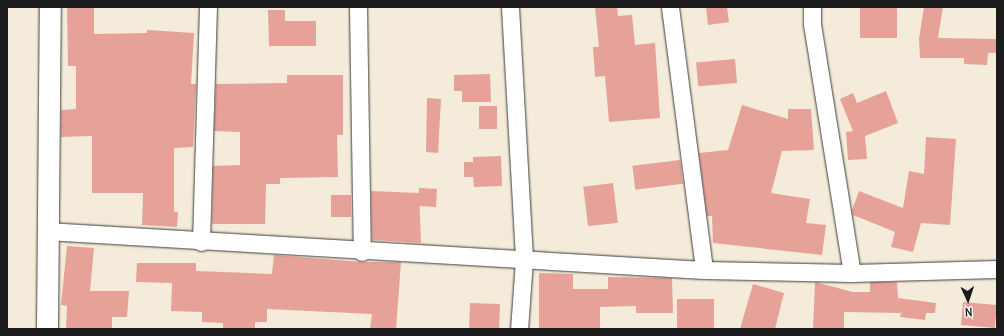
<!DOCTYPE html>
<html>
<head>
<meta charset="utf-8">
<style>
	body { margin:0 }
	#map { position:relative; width:1004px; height:336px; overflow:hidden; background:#f4ebda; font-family:Delius,sans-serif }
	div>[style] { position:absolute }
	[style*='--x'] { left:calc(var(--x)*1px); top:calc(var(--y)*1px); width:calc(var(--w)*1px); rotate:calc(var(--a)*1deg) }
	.building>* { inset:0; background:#e6a299; transform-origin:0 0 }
	.roads { filter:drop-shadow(0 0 1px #3c3b38) drop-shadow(0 0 1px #3c3b38) }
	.minor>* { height:17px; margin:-8.5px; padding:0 8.5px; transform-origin:8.5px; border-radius:8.5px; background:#fff }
	.tertiary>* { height:21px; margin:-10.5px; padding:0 10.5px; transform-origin:10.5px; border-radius:10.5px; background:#fff }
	span { translate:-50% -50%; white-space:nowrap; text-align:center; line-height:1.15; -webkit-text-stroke:4px #f6f6f2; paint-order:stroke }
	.frame { position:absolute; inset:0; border:8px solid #1c1c1c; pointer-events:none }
	.north { position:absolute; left:948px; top:280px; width:40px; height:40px; -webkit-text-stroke:3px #f6f6f2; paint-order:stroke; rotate:177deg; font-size:11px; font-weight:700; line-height:16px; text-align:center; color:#1c1c1c }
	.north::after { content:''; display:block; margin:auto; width:14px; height:18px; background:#1c1c1c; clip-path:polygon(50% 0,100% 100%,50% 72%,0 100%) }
</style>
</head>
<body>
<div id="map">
	<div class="building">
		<i style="clip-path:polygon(67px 7px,94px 7px,94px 34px,147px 33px,147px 30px,194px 33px,191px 84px,196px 84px,193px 147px,174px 148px,174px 212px,178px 212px,177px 227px,142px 225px,143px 193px,92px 193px,92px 136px,61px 137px,61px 110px,76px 109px,76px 66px,68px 66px)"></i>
		<i style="clip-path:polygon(595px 7px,617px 7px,618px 16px,632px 15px,635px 45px,655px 43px,660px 118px,609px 122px,605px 76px,595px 77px,593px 47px,599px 47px)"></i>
		<i style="clip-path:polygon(706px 7px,727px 7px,729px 22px,708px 25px)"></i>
		<i style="left:860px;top:7px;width:37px;height:31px"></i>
		<i style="clip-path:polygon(924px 7px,943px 7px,938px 38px,997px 39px,997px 53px,988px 53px,987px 65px,964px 64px,964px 58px,920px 58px,919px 39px)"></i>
		<i style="clip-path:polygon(268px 10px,285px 10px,285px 21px,316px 21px,316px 46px,269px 46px)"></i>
		<i style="left:735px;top:59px;width:24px;height:39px;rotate:85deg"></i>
		<i style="clip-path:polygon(490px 74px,491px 102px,462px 102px,462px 91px,454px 91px,454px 75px)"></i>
		<i style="clip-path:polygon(287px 75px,343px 75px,343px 135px,337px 135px,338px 177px,280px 178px,280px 184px,266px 184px,265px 224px,212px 224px,213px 166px,240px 165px,240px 132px,214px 131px,216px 84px,287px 83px)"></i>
		<i style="clip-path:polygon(886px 91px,898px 123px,865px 136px,867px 159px,848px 160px,846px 132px,853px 131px,840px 99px,853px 93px,857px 103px)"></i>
		<i style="clip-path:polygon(427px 98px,441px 99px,438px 153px,426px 152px)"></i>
		<i style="clip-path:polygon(742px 105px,788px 119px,788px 109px,811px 109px,814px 150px,782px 151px,771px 193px,810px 199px,806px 223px,826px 225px,822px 255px,713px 243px,712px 216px,707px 216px,699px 153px,728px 150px)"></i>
		<i style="left:479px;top:106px;width:18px;height:23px"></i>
		<i style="clip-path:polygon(926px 137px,956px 139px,950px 225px,921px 223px,913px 252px,891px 247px,895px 232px,853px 215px,852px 210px,859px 191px,903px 208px,909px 171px,924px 174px)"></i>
		<i style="clip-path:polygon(501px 156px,502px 186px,474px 187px,473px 177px,464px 177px,464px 162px,473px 162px,473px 157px)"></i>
		<i style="left:680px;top:160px;width:24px;height:48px;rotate:83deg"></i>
		<i style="left:613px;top:183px;width:40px;height:30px;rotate:83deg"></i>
		<i style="left:419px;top:188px;width:18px;height:18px;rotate:3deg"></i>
		<i style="clip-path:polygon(371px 191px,419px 193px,421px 243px,372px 240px)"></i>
		<i style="left:351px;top:195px;width:22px;height:20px;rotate:90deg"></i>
		<i style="clip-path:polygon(67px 246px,94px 248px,90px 291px,129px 291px,127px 317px,112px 317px,112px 329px,66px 329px,67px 306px,61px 305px)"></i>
		<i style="clip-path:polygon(274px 255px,362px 262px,401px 262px,396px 329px,370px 329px,372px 314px,267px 309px,267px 322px,255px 322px,255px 329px,223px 329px,223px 323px,202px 322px,202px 312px,171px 311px,172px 283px,136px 282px,137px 263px,196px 263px,196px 271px,272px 274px)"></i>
		<i style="clip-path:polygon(539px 273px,573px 274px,573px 289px,608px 289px,608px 277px,672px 278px,673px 313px,636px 313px,636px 306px,600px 307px,600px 329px,539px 329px)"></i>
		<i style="clip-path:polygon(815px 282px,853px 292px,870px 292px,870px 282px,897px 282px,898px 298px,936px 303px,935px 313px,926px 313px,925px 320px,900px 317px,901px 313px,844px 312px,844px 329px,813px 329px)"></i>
		<i style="clip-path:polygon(753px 284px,784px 293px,775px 329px,740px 329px)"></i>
		<i style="left:677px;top:299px;width:37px;height:30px"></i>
		<i style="left:963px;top:302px;width:34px;height:23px;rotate:5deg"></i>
		<i style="left:470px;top:303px;width:30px;height:26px;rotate:2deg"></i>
	</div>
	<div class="roads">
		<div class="minor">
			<i style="--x:358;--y:7;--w:245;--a:89.1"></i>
			<i style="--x:510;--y:7;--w:253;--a:86.8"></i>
			<i style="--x:524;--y:260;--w:69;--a:94.1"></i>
			<i style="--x:670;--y:7;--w:265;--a:82.6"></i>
			<i style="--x:812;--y:7;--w:17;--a:90"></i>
			<i style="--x:812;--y:24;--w:252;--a:80.9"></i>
			<i style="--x:46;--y:231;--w:659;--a:3.39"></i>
			<i style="--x:704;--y:270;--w:148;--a:1.2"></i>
			<i style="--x:852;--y:273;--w:145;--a:-1.6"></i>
			<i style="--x:201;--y:242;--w:235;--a:-88.3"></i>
		</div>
		<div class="tertiary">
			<i style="--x:47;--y:329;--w:322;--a:-89.5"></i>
		</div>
	</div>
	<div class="frame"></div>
	<div class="north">N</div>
</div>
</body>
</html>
